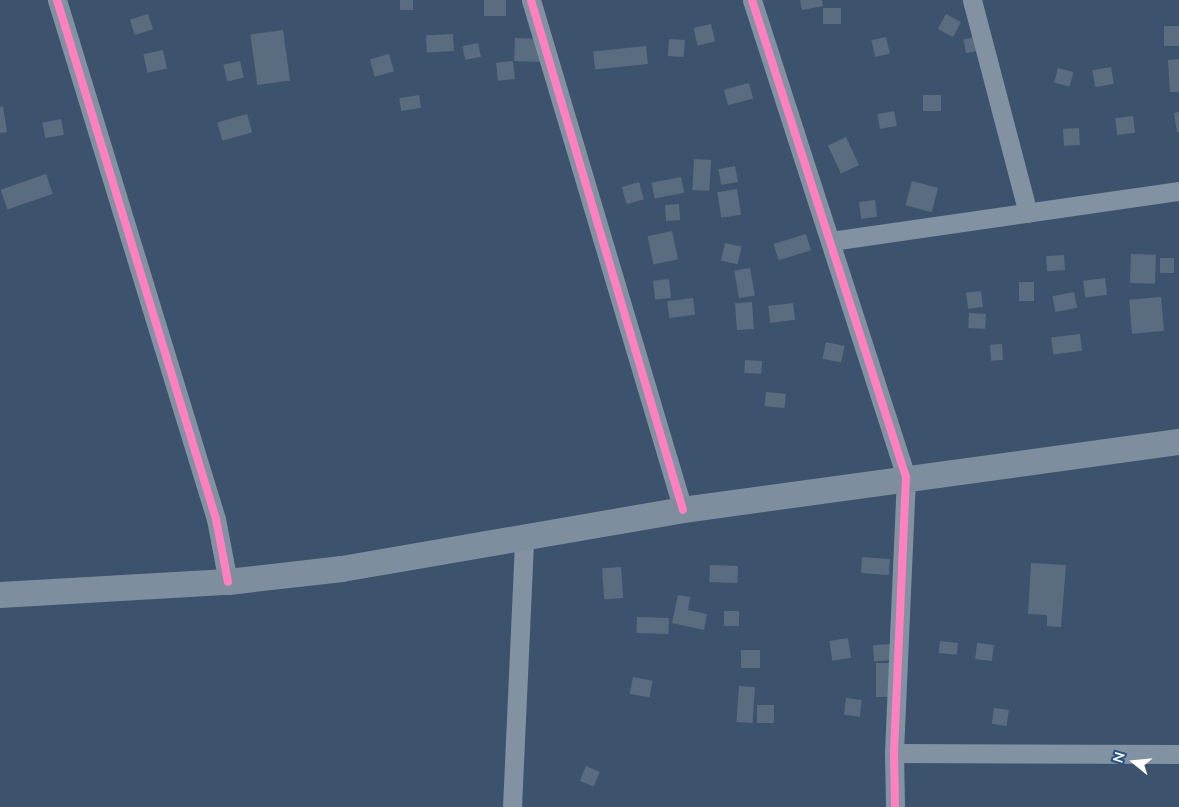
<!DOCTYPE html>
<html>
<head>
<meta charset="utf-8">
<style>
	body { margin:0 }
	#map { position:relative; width:1179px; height:807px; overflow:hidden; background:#3d536d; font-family:"Nunito Sans",sans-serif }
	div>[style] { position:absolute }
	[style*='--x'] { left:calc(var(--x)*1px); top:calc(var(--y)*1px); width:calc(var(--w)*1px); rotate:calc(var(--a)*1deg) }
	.building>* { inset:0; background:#5a6c80; transform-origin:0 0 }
	.street>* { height:19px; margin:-9.5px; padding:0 9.5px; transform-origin:9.5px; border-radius:9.5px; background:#8392a3 }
	.secondary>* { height:26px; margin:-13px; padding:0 13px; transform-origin:13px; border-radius:13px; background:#7e8e9f }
	.cycleway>* { height:8px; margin:-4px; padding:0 4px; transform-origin:4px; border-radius:4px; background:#ff80c0 }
	span { translate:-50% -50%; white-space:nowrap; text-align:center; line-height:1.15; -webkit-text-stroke:4px #295181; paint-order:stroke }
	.north { position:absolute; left:1109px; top:737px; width:50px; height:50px; -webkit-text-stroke:4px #295181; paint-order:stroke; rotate:287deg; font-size:14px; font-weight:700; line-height:20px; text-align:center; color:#fff }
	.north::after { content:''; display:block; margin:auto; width:18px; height:22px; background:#fff; clip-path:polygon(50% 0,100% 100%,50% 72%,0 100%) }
</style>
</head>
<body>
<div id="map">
	<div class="building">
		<i style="left:400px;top:0;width:13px;height:10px"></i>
		<i style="left:484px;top:0;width:22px;height:16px"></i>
		<i style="clip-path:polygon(800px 0,822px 0,823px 6px,802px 10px)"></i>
		<i style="left:841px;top:8px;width:16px;height:18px;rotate:90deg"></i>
		<i style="left:148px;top:14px;width:16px;height:19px;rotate:72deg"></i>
		<i style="left:946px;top:14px;width:17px;height:17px;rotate:28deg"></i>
		<i style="left:711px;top:24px;width:18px;height:18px;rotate:77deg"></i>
		<i style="left:1179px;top:26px;width:20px;height:15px;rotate:90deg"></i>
		<i style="left:283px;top:30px;width:51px;height:33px;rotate:82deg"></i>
		<i style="left:453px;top:34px;width:17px;height:27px;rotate:87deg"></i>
		<i style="left:980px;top:36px;width:14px;height:17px;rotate:78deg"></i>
		<i style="left:886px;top:37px;width:17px;height:15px;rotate:77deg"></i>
		<i style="left:515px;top:38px;width:28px;height:23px;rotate:2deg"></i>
		<i style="left:669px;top:39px;width:16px;height:17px;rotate:4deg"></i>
		<i style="left:478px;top:43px;width:14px;height:16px;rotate:78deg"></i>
		<i style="left:646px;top:46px;width:18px;height:53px;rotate:84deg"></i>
		<i style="left:163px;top:50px;width:19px;height:20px;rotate:78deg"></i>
		<i style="left:389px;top:54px;width:18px;height:20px;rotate:74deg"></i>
		<i style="clip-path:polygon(1179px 59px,1179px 92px,1170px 92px,1168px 60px)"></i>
		<i style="left:240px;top:61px;width:17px;height:17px;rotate:77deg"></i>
		<i style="left:513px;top:61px;width:18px;height:17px;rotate:84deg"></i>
		<i style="left:1111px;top:67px;width:17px;height:19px;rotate:80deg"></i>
		<i style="left:1058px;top:68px;width:16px;height:15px;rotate:15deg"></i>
		<i style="left:749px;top:83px;width:16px;height:26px;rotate:75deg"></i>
		<i style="left:419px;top:95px;width:13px;height:20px;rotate:81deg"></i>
		<i style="left:923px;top:95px;width:18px;height:16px"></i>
		<i style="clip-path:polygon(3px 106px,7px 132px,0 133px,0 107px)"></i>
		<i style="left:894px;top:111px;width:15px;height:17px;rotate:79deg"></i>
		<i style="clip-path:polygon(1179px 112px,1179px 132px,1177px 132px,1174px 113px)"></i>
		<i style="left:247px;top:114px;width:19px;height:31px;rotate:74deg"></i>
		<i style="left:1133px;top:116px;width:17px;height:18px;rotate:83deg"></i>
		<i style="left:61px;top:119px;width:16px;height:19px;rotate:79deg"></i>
		<i style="left:1079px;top:128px;width:17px;height:16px;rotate:87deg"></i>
		<i style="left:846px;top:137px;width:31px;height:20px;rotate:65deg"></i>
		<i style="left:694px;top:159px;width:17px;height:31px;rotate:3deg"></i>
		<i style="left:735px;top:166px;width:16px;height:17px;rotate:79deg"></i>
		<i style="left:46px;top:174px;width:21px;height:48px;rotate:71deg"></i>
		<i style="left:681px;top:177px;width:16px;height:30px;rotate:79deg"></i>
		<i style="left:912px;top:181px;width:27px;height:25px;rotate:15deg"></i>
		<i style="left:639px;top:182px;width:18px;height:18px;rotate:74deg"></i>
		<i style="left:737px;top:189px;width:26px;height:20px;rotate:81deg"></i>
		<i style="left:875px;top:200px;width:17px;height:16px;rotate:83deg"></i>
		<i style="left:679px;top:204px;width:16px;height:14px;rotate:86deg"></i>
		<i style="left:672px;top:231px;width:29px;height:25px;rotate:78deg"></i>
		<i style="left:806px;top:234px;width:17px;height:34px;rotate:73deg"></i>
		<i style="left:725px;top:243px;width:17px;height:18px;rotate:13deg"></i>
		<i style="left:1131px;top:254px;width:25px;height:29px;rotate:2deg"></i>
		<i style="left:1064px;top:255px;width:15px;height:18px;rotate:86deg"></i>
		<i style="left:1160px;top:258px;width:14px;height:15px"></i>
		<i style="left:750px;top:268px;width:28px;height:16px;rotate:80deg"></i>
		<i style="left:1105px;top:278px;width:17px;height:22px;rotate:83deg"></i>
		<i style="left:669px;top:279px;width:19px;height:16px;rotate:84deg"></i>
		<i style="left:1019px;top:282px;width:15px;height:19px"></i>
		<i style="left:981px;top:291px;width:16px;height:15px;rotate:83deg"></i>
		<i style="left:1074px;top:292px;width:16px;height:22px;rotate:79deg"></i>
		<i style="left:1161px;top:297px;width:34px;height:32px;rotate:85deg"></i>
		<i style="left:693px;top:298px;width:17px;height:26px;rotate:83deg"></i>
		<i style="left:752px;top:302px;width:27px;height:17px;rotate:86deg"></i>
		<i style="left:793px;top:303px;width:17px;height:25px;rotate:83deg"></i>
		<i style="left:969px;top:313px;width:17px;height:15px;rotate:3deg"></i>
		<i style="left:1080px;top:334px;width:17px;height:29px;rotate:83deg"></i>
		<i style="left:826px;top:342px;width:19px;height:17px;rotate:12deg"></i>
		<i style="left:1002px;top:344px;width:16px;height:12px;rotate:86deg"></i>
		<i style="left:745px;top:360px;width:17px;height:13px;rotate:3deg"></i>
		<i style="left:766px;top:392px;width:20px;height:14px;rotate:6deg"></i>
		<i style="left:862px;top:557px;width:28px;height:16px;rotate:4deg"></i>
		<i style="clip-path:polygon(1031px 563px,1066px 565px,1061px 627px,1047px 626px,1047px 615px,1028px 614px)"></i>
		<i style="left:710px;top:565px;width:28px;height:17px;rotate:2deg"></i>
		<i style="left:621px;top:567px;width:31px;height:19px;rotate:86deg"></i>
		<i style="clip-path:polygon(678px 595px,690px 597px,688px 610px,707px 614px,704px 630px,672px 623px)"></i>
		<i style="left:724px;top:611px;width:15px;height:15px"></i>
		<i style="left:637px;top:617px;width:32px;height:16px;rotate:2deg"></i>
		<i style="left:848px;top:638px;width:20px;height:19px;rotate:81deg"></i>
		<i style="left:940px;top:641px;width:18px;height:12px;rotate:6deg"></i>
		<i style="left:977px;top:643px;width:17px;height:16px;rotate:7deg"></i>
		<i style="left:892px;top:644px;width:16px;height:19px;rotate:86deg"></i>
		<i style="left:760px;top:650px;width:18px;height:19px;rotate:90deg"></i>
		<i style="left:876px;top:663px;width:16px;height:34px"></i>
		<i style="left:633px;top:677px;width:20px;height:17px;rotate:11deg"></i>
		<i style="left:739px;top:686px;width:16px;height:36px;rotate:4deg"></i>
		<i style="left:846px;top:698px;width:16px;height:17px;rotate:7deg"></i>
		<i style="left:757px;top:705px;width:17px;height:18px"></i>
		<i style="left:994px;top:708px;width:15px;height:16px;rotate:8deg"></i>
		<i style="left:586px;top:766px;width:15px;height:16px;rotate:23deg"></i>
	</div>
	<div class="street">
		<i style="--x:57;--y:0;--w:543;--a:72.97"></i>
		<i style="--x:216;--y:519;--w:64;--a:79.2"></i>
		<i style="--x:531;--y:0;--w:532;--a:73.4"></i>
		<i style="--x:752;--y:0;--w:501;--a:72.11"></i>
		<i style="--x:906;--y:477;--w:276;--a:92.5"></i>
		<i style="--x:894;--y:753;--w:54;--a:88.9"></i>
		<i style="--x:972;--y:0;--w:220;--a:75.3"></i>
		<i style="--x:831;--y:241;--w:352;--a:-8.2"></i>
		<i style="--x:894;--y:753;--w:285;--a:0.2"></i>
		<i style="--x:512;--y:807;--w:268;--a:-87.4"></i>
	</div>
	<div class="secondary">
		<i style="--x:0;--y:595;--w:228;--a:-3.3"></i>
		<i style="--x:228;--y:582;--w:115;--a:-6.5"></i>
		<i style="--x:342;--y:569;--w:346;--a:-9.8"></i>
		<i style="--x:683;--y:510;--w:501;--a:-7.81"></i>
	</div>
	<div class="cycleway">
		<i style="--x:57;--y:0;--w:543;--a:72.97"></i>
		<i style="--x:216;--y:519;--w:64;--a:79.2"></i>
		<i style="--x:531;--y:0;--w:532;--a:73.4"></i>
		<i style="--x:752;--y:0;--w:501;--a:72.11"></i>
		<i style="--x:906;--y:477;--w:276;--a:92.5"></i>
		<i style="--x:894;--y:753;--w:54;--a:88.9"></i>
	</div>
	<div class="north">N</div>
</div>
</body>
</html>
